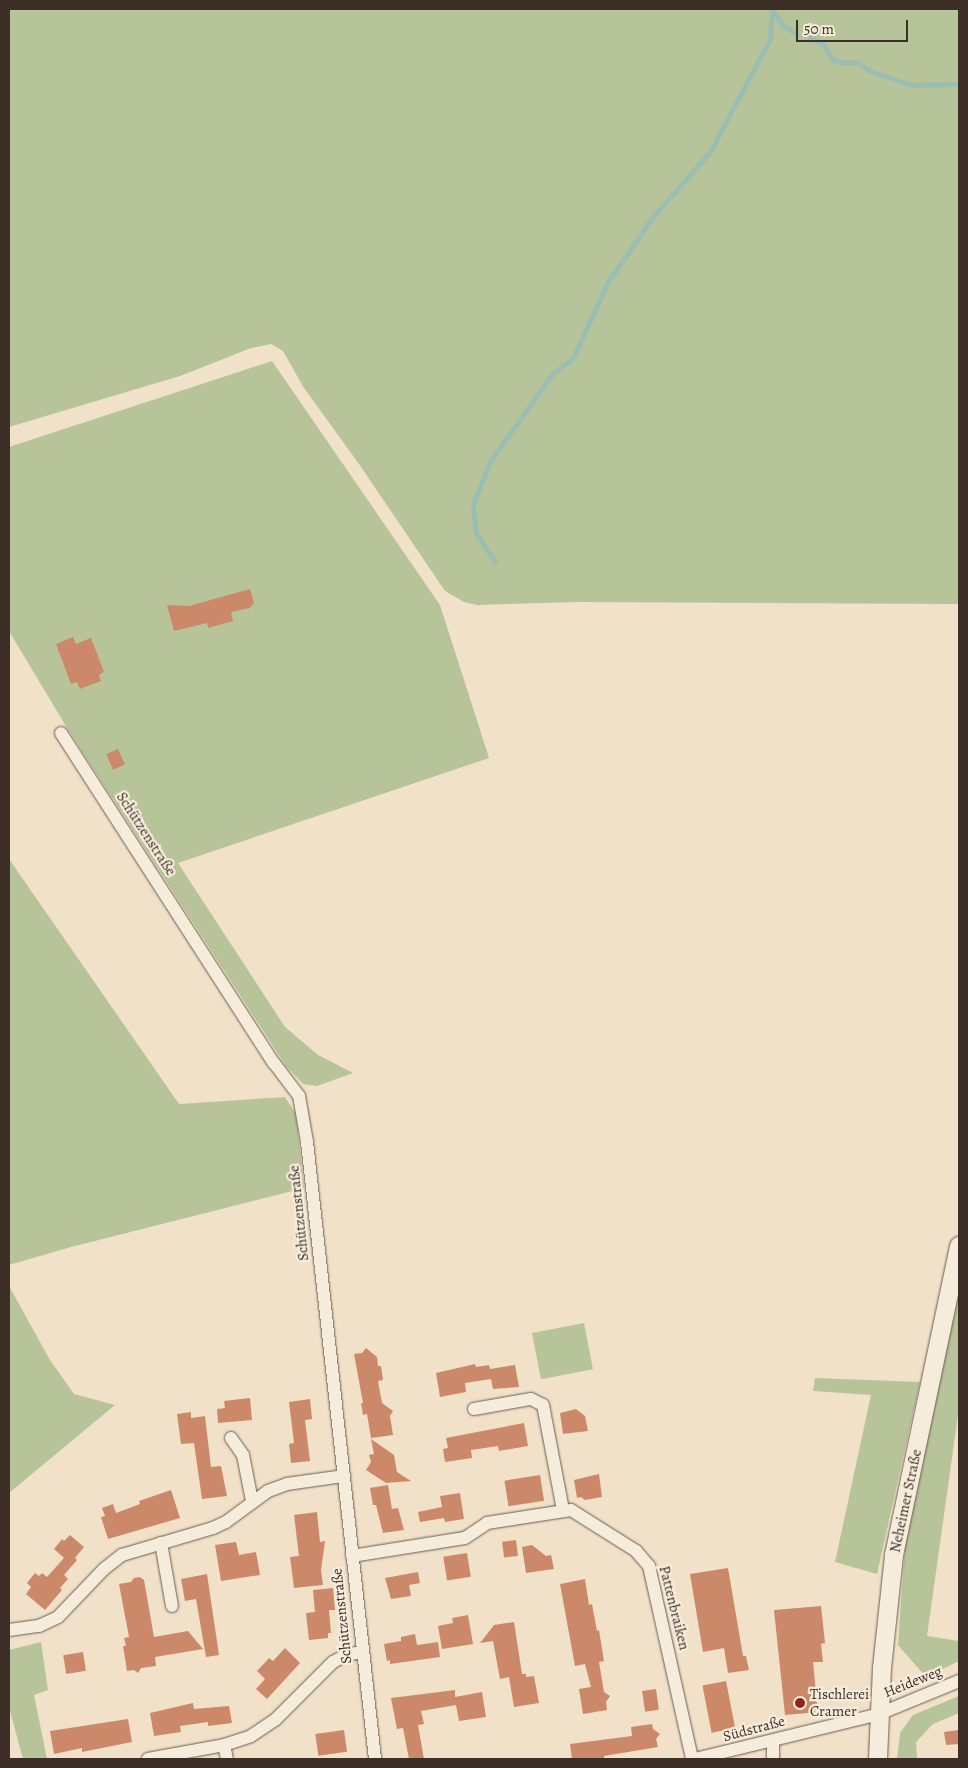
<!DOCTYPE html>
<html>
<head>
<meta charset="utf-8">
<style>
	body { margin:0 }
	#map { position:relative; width:968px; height:1768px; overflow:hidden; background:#f1e1c8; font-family:Alegreya,serif }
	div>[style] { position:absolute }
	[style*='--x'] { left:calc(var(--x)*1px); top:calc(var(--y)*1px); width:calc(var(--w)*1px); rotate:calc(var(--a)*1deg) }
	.green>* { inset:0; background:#b7c398; transform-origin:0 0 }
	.stream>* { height:4.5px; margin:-2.25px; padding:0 2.25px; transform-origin:2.25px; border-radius:2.25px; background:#9bbeb4 }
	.building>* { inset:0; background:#cc8969; transform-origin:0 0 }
	.roads { filter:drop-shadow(0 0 1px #6b5b50) drop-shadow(0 0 1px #6b5b50) }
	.street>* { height:12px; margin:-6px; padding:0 6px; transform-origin:6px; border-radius:6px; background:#f6ecdb }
	.secondary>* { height:18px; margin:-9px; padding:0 9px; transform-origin:9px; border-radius:9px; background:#f6ecdb }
	.dots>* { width:14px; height:14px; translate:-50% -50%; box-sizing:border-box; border:2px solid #f6ecdb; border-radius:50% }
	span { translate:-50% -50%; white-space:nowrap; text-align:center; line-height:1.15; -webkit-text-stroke:4.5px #f6ecdb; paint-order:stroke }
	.street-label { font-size:15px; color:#3e2e28 }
	.poi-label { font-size:15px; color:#3e2e28 }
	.left { translate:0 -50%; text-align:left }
	.frame { position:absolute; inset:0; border:10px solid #3e2e28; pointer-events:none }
	.scale { position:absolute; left:796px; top:20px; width:112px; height:22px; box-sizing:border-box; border:2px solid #3e2e28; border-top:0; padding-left:6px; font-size:15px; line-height:18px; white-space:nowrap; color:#3e2e28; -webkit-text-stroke:4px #f6ecdb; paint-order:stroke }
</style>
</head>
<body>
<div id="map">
	<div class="green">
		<i style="clip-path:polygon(9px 9px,959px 9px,959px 604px,578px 602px,477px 605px,464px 602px,445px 591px,359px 464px,304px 388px,283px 351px,271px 344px,251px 348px,180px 376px,9px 427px)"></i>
		<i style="clip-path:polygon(272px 361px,440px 605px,489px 758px,178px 863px,285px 1027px,318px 1055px,353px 1073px,317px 1086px,303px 1084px,286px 1066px,67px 728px,9px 631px,9px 447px)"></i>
		<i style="clip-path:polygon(9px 859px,179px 1104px,285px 1097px,296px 1114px,304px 1188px,71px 1247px,9px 1265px)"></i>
		<i style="clip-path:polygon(959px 1282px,959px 1408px,927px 1636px,959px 1641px,959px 1661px,926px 1677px,898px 1645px,905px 1546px)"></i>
		<i style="clip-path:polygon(9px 1286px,50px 1360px,74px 1394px,115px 1405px,9px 1493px)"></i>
		<i style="left:584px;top:1323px;width:47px;height:53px;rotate:79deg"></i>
		<i style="clip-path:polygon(815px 1378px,920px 1382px,877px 1574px,835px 1562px,871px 1395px,813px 1391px)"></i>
		<i style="clip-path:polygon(41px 1642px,48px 1690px,34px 1695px,47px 1759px,23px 1759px,9px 1707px,9px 1650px)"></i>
		<i style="clip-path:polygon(959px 1696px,959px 1713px,933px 1724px,916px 1742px,917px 1759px,897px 1759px,900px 1733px,913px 1715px)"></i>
	</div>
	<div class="stream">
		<i style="--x:772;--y:9;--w:19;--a:55"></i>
		<i style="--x:783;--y:25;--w:17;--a:33"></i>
		<i style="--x:810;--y:38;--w:13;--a:23"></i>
		<i style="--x:822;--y:43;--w:21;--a:55"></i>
		<i style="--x:834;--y:60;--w:11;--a:15"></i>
		<i style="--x:845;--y:63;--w:13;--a:-4"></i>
		<i style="--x:858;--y:62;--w:15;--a:37"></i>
		<i style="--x:870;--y:71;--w:44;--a:18.4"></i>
		<i style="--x:912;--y:85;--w:47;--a:-1.2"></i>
		<i style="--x:495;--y:562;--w:34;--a:-124"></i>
		<i style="--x:476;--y:534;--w:30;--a:-96"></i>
		<i style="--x:473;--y:504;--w:45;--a:-68"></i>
		<i style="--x:490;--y:462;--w:108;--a:-54.8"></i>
		<i style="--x:552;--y:374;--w:26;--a:-37"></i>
		<i style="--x:573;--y:358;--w:84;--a:-65.3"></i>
		<i style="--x:608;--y:282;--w:78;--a:-55.5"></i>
		<i style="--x:652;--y:218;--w:88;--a:-48.7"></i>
		<i style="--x:710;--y:152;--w:128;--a:-62"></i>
		<i style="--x:770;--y:39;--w:26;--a:-86"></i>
	</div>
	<div class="building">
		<i style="clip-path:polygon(250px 589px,254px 603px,250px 608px,231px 612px,233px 621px,208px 628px,207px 623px,174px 631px,167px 605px,189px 606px)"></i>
		<i style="clip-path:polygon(73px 637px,76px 644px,91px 638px,104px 672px,99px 675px,101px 681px,80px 689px,77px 682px,71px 684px,56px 644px)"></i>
		<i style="left:118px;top:749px;width:17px;height:13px;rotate:66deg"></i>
		<i style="clip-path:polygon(366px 1348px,377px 1357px,378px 1366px,381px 1366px,383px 1380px,378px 1381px,382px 1403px,393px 1411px,390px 1416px,393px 1435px,371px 1438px,367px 1414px,363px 1415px,361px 1403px,363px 1403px,354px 1354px,362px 1353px)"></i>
		<i style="clip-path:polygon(475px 1364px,476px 1367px,489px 1365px,490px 1369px,515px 1365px,519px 1387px,493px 1389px,491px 1379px,465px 1383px,466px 1392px,440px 1397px,436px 1373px)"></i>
		<i style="clip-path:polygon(250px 1398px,252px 1420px,218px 1423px,217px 1409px,225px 1408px,224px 1401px)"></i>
		<i style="clip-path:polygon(310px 1399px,312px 1419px,305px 1420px,310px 1461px,291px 1463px,289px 1444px,294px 1443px,289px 1402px)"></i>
		<i style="clip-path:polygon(576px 1409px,585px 1416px,588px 1431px,563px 1434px,560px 1413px)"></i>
		<i style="clip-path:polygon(191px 1412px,191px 1418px,205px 1416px,211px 1467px,221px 1466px,227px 1496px,202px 1499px,194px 1443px,181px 1444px,177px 1414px)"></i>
		<i style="clip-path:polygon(524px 1423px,528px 1446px,499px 1451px,498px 1446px,471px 1450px,472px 1458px,445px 1462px,443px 1449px,448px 1448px,446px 1438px)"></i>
		<i style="clip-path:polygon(371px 1439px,394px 1455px,397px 1472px,411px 1481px,386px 1483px,366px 1470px,371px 1462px,369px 1455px,374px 1454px)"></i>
		<i style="clip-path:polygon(599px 1474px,602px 1497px,585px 1500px,581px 1497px,577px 1498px,574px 1480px)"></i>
		<i style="left:540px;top:1475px;width:26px;height:36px;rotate:81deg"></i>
		<i style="clip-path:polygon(388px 1485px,392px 1509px,398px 1508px,404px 1530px,383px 1533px,376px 1505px,373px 1505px,370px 1488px)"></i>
		<i style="clip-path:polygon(171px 1490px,180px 1518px,108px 1539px,101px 1517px,105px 1516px,102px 1508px,113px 1504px,116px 1513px,140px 1504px,139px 1501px)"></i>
		<i style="clip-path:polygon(460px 1493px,464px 1519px,445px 1522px,444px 1518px,420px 1522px,418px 1512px,442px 1507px,440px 1496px)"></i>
		<i style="clip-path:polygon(317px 1512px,320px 1542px,325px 1541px,321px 1570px,323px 1585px,294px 1588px,290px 1557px,299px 1556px,294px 1515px)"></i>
		<i style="clip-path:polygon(70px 1535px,84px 1547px,75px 1558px,77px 1560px,64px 1575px,68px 1579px,60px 1588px,62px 1590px,45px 1610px,26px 1594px,31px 1587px,27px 1583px,35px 1573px,39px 1576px,42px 1573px,47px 1577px,64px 1558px,54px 1549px,62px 1539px,64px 1541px)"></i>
		<i style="left:516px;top:1540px;width:16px;height:14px;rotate:83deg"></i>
		<i style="clip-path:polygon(236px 1542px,239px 1555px,256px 1552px,260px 1575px,221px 1581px,215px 1545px)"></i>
		<i style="clip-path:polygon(532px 1545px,546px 1556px,551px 1555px,554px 1569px,526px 1573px,522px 1547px)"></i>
		<i style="left:467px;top:1553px;width:24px;height:24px;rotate:81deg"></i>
		<i style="clip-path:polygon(728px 1568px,743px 1656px,746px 1656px,749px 1670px,728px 1673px,724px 1648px,703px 1652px,690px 1574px)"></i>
		<i style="clip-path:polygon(418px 1572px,420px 1583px,409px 1585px,411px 1596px,391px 1599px,385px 1578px)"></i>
		<i style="clip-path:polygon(207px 1574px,219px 1655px,206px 1657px,196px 1599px,185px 1601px,181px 1579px)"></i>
		<i style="clip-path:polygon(140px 1577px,144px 1580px,154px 1637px,188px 1631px,203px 1649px,155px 1657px,156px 1666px,141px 1668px,138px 1673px,134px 1670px,127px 1671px,123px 1646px,126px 1646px,124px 1638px,129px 1637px,119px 1584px,131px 1582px,134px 1578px)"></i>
		<i style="clip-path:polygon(585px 1579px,589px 1605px,592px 1604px,597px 1631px,599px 1630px,604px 1661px,599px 1662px,604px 1692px,610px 1696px,606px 1702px,607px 1710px,583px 1714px,579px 1689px,591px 1687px,585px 1664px,575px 1666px,560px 1584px)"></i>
		<i style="clip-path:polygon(333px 1588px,335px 1610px,329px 1610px,331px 1633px,328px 1633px,328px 1638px,309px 1640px,306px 1613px,315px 1612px,313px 1590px)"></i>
		<i style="clip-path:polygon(821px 1606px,825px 1643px,821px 1644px,823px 1662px,813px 1662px,818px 1712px,785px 1715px,774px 1610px)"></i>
		<i style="clip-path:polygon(468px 1615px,473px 1644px,442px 1649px,438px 1626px,453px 1623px,452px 1618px)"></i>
		<i style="clip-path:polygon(514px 1622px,522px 1674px,526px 1674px,526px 1677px,534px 1676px,539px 1703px,514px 1707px,509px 1677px,500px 1679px,493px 1641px,480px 1643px,494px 1625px)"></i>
		<i style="clip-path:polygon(415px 1634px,417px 1645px,438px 1642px,440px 1657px,390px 1664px,390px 1660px,387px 1661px,384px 1644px,401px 1641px,401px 1637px)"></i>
		<i style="clip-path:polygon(285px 1648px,300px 1663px,267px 1699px,256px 1689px,265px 1679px,257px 1671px,269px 1658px,273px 1661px)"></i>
		<i style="left:83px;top:1652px;width:19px;height:20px;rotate:81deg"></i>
		<i style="left:726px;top:1681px;width:48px;height:24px;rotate:79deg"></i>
		<i style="left:656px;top:1689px;width:21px;height:14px;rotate:82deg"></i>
		<i style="clip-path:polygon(455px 1690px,455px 1697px,482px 1692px,486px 1717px,459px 1721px,456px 1705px,421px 1711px,424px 1724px,418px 1725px,424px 1759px,409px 1759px,403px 1728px,397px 1729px,391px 1698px)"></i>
		<i style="clip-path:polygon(193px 1703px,194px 1709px,229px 1706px,232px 1723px,208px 1726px,208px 1722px,180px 1726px,181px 1732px,154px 1736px,150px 1713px)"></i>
		<i style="clip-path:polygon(128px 1719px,132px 1742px,82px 1752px,82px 1748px,54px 1754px,50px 1731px)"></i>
		<i style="clip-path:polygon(652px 1724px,653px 1729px,660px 1734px,656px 1739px,658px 1747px,604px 1756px,604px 1759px,572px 1759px,570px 1744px,632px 1736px,631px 1727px)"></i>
		<i style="left:344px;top:1730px;width:22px;height:29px;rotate:82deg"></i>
		<i style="clip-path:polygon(959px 1730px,959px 1744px,946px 1745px,944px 1732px)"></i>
	</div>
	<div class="roads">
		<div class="street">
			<i style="--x:61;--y:733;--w:393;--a:57.2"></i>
			<i style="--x:274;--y:1063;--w:41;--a:52.9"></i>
			<i style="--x:299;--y:1096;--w:47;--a:80.1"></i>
			<i style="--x:307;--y:1142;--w:621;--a:83.71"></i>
			<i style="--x:474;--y:1409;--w:58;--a:-10"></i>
			<i style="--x:531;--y:1399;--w:13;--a:27"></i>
			<i style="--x:543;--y:1405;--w:107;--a:79.2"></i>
			<i style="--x:231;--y:1438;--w:21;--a:55"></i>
			<i style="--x:243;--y:1455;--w:47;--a:78.9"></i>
			<i style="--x:161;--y:1543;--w:64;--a:80.1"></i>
			<i style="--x:352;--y:1556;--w:114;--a:-9.1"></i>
			<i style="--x:465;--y:1538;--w:27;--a:-34"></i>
			<i style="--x:487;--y:1523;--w:85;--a:-8.8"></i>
			<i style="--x:571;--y:1510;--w:77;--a:32.2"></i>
			<i style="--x:636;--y:1551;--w:20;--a:49"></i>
			<i style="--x:649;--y:1566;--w:198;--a:77.4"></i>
			<i style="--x:9;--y:1630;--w:30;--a:-8"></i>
			<i style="--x:39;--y:1626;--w:21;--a:-25"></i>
			<i style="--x:58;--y:1617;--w:66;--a:-46.2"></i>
			<i style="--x:104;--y:1569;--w:23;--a:-38"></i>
			<i style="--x:122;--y:1555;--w:95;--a:-16.5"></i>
			<i style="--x:213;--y:1528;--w:14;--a:-25"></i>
			<i style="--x:226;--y:1522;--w:52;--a:-36.4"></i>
			<i style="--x:268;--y:1491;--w:20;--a:-20"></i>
			<i style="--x:287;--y:1484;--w:58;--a:-8"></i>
			<i style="--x:224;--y:1745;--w:14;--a:78"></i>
			<i style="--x:148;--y:1759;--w:77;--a:-10.4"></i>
			<i style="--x:224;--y:1745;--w:28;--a:-18"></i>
			<i style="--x:251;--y:1736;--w:30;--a:-34"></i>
			<i style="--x:276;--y:1719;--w:81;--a:-45"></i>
			<i style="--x:333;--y:1662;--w:15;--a:-28"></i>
			<i style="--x:346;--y:1655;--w:16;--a:-11"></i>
			<i style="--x:695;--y:1759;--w:189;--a:-13.7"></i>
			<i style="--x:879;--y:1714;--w:87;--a:-22.4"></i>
			<i style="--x:773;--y:1759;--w:18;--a:-90"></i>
		</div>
		<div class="secondary">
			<i style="--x:878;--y:1759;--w:91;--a:-87.5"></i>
			<i style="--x:882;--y:1668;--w:114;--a:-83.9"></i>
			<i style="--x:894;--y:1555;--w:316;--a:-78.1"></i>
		</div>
	</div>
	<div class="dots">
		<i style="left:800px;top:1703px;background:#8f2418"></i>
	</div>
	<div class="street-label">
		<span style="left:146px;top:834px;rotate:57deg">Schützenstraße</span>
		<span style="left:299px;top:1213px;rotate:-96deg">Schützenstraße</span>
		<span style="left:906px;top:1501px;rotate:-78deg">Neheimer Straße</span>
		<span style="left:674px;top:1608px;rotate:76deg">Pattenbraiken</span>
		<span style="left:342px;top:1616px;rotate:-96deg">Schützenstraße</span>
		<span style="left:913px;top:1682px;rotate:-22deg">Heideweg</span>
		<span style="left:754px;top:1729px;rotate:-15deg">Südstraße</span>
	</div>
	<div class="poi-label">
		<span class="left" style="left:810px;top:1703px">Tischlerei<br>Cramer</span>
	</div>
	<div class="frame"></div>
	<div class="scale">50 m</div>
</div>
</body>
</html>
